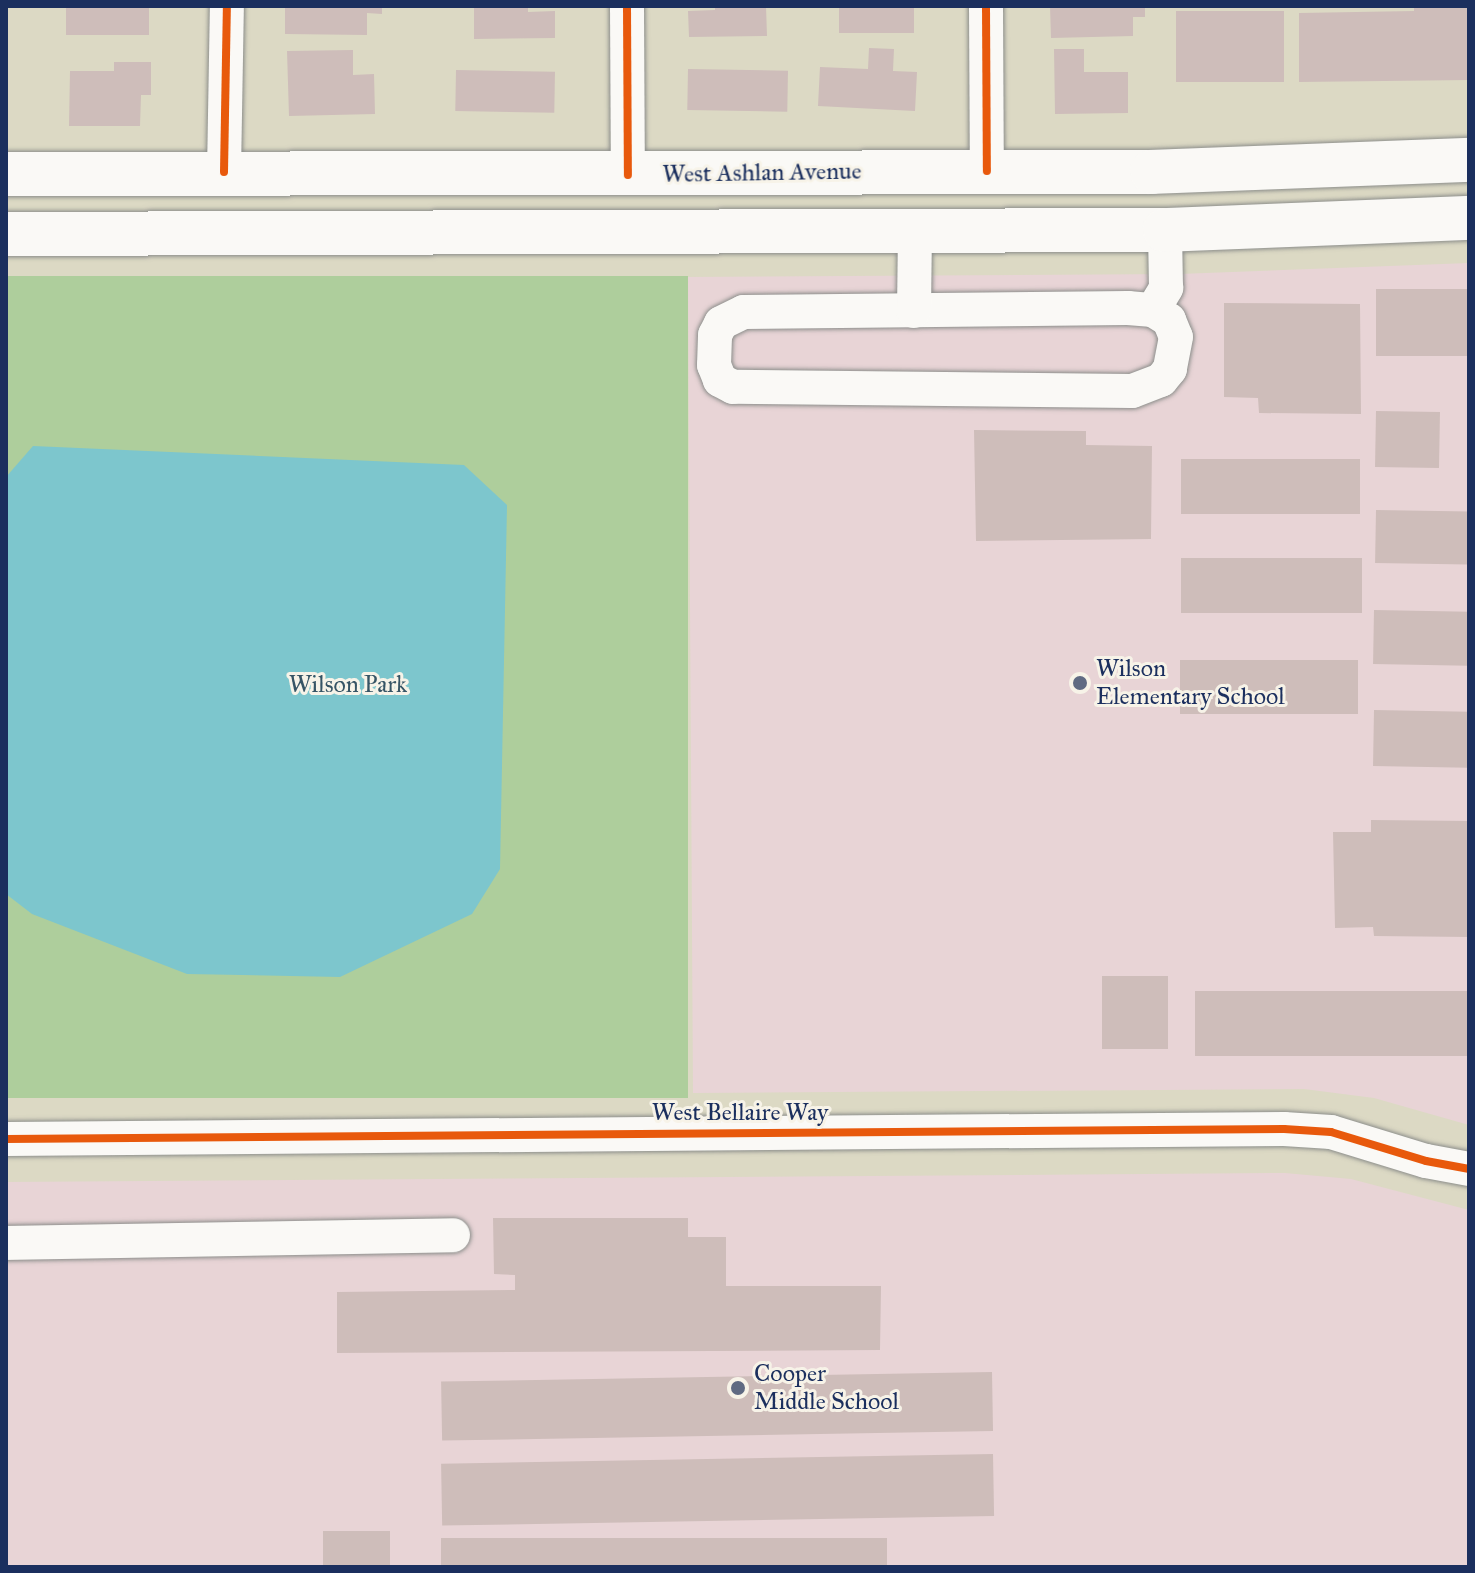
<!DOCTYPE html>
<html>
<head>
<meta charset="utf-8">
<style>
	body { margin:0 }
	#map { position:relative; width:1475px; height:1573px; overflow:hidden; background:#dcd9c4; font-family:"IM FELL Great Primer",serif }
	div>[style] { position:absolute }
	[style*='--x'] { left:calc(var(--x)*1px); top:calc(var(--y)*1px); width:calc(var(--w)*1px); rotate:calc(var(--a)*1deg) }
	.built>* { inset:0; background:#e8d4d6 }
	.green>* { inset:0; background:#aece9c; transform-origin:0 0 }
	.water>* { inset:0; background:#7dc6cd }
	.building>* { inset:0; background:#cebdba; transform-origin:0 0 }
	.roads { filter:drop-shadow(0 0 2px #8c8e8b) drop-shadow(0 0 2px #8c8e8b) }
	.minor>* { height:34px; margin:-17px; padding:0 17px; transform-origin:17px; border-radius:17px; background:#faf9f6 }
	.major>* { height:44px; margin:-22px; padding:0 22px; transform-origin:22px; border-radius:22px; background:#faf9f6 }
	.cycleway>* { height:8px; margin:-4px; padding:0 4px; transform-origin:4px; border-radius:4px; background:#e8590c }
	.dots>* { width:22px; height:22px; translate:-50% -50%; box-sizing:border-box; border:4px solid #f7f3e8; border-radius:50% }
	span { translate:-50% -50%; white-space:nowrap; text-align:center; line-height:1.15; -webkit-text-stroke:6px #f7f3e8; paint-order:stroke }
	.street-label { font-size:24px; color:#1b2f5e }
	.poi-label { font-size:24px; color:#1b2f5e }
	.left { translate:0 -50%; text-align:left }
	.park-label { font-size:24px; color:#365465 }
	.frame { position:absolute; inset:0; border:8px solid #1b2f5e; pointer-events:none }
</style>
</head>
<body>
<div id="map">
	<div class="built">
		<i style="clip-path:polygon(1469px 263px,1469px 1125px,1374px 1098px,1304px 1089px,693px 1093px,688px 277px,1179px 274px)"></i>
		<i style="clip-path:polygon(1285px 1173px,1351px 1179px,1469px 1210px,1469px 1567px,6px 1567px,6px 1182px)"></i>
	</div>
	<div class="green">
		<i style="left:6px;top:276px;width:682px;height:822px"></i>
	</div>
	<div class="water">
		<i style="clip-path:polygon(33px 446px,464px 465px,507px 505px,500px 869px,472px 914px,340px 977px,187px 974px,32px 914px,6px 894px,6px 477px)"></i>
	</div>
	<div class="building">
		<i style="left:66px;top:6px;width:83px;height:29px"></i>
		<i style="clip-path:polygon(285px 6px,382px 6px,382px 14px,367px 13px,367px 35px,285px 34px)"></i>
		<i style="clip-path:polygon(474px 6px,528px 6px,528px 12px,555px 11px,555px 38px,474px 39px)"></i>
		<i style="clip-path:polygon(715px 6px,766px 6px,767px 36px,689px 37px,688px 11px,715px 10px)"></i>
		<i style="left:839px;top:6px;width:75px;height:27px"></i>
		<i style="clip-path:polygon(1050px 6px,1145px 6px,1145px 17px,1133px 17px,1133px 36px,1051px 38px)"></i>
		<i style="clip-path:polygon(1414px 6px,1469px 6px,1469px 80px,1299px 82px,1299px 13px,1414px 11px)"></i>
		<i style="left:1284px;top:11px;width:71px;height:108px;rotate:90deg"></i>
		<i style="clip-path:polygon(869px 48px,894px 49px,893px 71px,917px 72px,915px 111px,818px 106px,820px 67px,868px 69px)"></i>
		<i style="clip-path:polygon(1054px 49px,1084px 49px,1084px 72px,1128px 72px,1128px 113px,1055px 114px)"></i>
		<i style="clip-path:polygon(353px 50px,353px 75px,374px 74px,375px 114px,289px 116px,287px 51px)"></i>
		<i style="clip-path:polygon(114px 62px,151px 62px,151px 95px,141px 95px,140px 126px,69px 126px,70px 71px,114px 71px)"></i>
		<i style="left:688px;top:69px;width:100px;height:41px;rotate:1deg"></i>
		<i style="left:456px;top:70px;width:99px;height:41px;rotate:1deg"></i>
		<i style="left:1469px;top:289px;width:67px;height:93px;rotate:90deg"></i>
		<i style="clip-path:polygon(1224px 303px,1360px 304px,1361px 414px,1259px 413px,1258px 398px,1224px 397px)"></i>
		<i style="left:1376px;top:411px;width:64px;height:56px;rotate:1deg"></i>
		<i style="clip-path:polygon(974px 430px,1086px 431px,1086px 445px,1152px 446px,1151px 539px,976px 541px)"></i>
		<i style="left:1181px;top:459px;width:179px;height:55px"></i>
		<i style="left:1376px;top:510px;width:93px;height:53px;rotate:1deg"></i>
		<i style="left:1181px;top:558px;width:181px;height:55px"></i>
		<i style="left:1374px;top:610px;width:95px;height:54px;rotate:1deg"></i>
		<i style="left:1180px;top:660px;width:178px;height:54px"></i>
		<i style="left:1374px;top:710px;width:95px;height:56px;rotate:1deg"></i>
		<i style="clip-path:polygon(1371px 820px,1469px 821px,1469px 937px,1374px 936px,1373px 927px,1335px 928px,1333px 832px,1371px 832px)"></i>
		<i style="left:1102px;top:976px;width:66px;height:73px"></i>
		<i style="left:1469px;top:991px;width:65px;height:274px;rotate:90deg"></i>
		<i style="clip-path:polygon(493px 1218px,688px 1218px,688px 1237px,726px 1237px,726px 1286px,881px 1286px,880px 1350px,337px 1353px,337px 1292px,515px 1290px,515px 1275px,494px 1274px)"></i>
		<i style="left:992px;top:1372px;width:59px;height:551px;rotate:89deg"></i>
		<i style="left:993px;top:1454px;width:62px;height:552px;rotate:89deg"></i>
		<i style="left:390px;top:1531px;width:36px;height:67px;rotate:90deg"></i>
		<i style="left:887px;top:1538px;width:29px;height:446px;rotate:90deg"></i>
	</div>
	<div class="roads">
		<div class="minor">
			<i style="--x:627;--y:6;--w:169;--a:89.7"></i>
			<i style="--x:986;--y:6;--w:165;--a:89.7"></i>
			<i style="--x:224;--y:172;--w:166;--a:-89"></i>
			<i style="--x:1128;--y:308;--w:25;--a:5"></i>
			<i style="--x:1153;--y:310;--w:19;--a:32"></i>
			<i style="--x:1169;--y:320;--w:18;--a:68"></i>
			<i style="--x:1176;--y:337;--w:33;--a:101"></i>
			<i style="--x:1170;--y:369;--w:14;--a:129"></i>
			<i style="--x:1161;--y:380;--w:31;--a:159"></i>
			<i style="--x:1132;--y:391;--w:399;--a:-179.4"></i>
			<i style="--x:733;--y:387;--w:15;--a:-152"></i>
			<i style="--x:720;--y:380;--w:16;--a:-112"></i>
			<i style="--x:714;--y:365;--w:30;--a:-88"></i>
			<i style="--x:715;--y:335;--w:13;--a:-63"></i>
			<i style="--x:721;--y:323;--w:25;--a:-26"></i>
			<i style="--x:744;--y:312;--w:384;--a:-0.6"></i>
			<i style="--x:1153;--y:310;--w:26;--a:-59"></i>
			<i style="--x:1166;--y:288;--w:58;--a:-91"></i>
			<i style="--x:914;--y:311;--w:82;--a:-89.3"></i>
			<i style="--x:6;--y:1139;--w:1278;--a:-0.45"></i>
			<i style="--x:1284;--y:1129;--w:47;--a:3.7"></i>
			<i style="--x:1331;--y:1132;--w:99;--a:17"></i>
			<i style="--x:1426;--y:1161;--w:44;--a:10.5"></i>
			<i style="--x:6;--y:1243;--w:447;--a:-1"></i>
		</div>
		<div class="major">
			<i style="--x:6;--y:174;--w:1146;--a:-0.1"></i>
			<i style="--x:1152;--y:172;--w:317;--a:-2.2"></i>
			<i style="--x:6;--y:234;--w:1159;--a:-0.2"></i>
			<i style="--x:1165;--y:230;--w:304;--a:-2.3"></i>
		</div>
	</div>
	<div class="cycleway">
		<i style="--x:627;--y:6;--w:169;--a:89.7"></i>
		<i style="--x:986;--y:6;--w:165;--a:89.7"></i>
		<i style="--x:224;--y:172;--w:166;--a:-89"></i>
		<i style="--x:6;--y:1139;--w:1278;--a:-0.45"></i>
		<i style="--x:1284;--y:1129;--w:47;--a:3.7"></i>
		<i style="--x:1331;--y:1132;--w:99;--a:17"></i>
		<i style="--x:1426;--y:1161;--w:44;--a:10.5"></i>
	</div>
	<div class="dots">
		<i style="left:1080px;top:683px;background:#5f6a82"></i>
		<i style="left:738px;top:1388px;background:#5f6a82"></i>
	</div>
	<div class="street-label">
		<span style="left:762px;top:173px;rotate:-1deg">West Ashlan Avenue</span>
		<span style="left:740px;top:1113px">West Bellaire Way</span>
	</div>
	<div class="poi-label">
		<span class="left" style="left:1096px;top:683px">Wilson<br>Elementary School</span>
		<span class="left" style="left:754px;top:1388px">Cooper<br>Middle School</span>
	</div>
	<div class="park-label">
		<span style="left:348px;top:685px">Wilson Park</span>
	</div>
	<div class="frame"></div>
</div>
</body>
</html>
